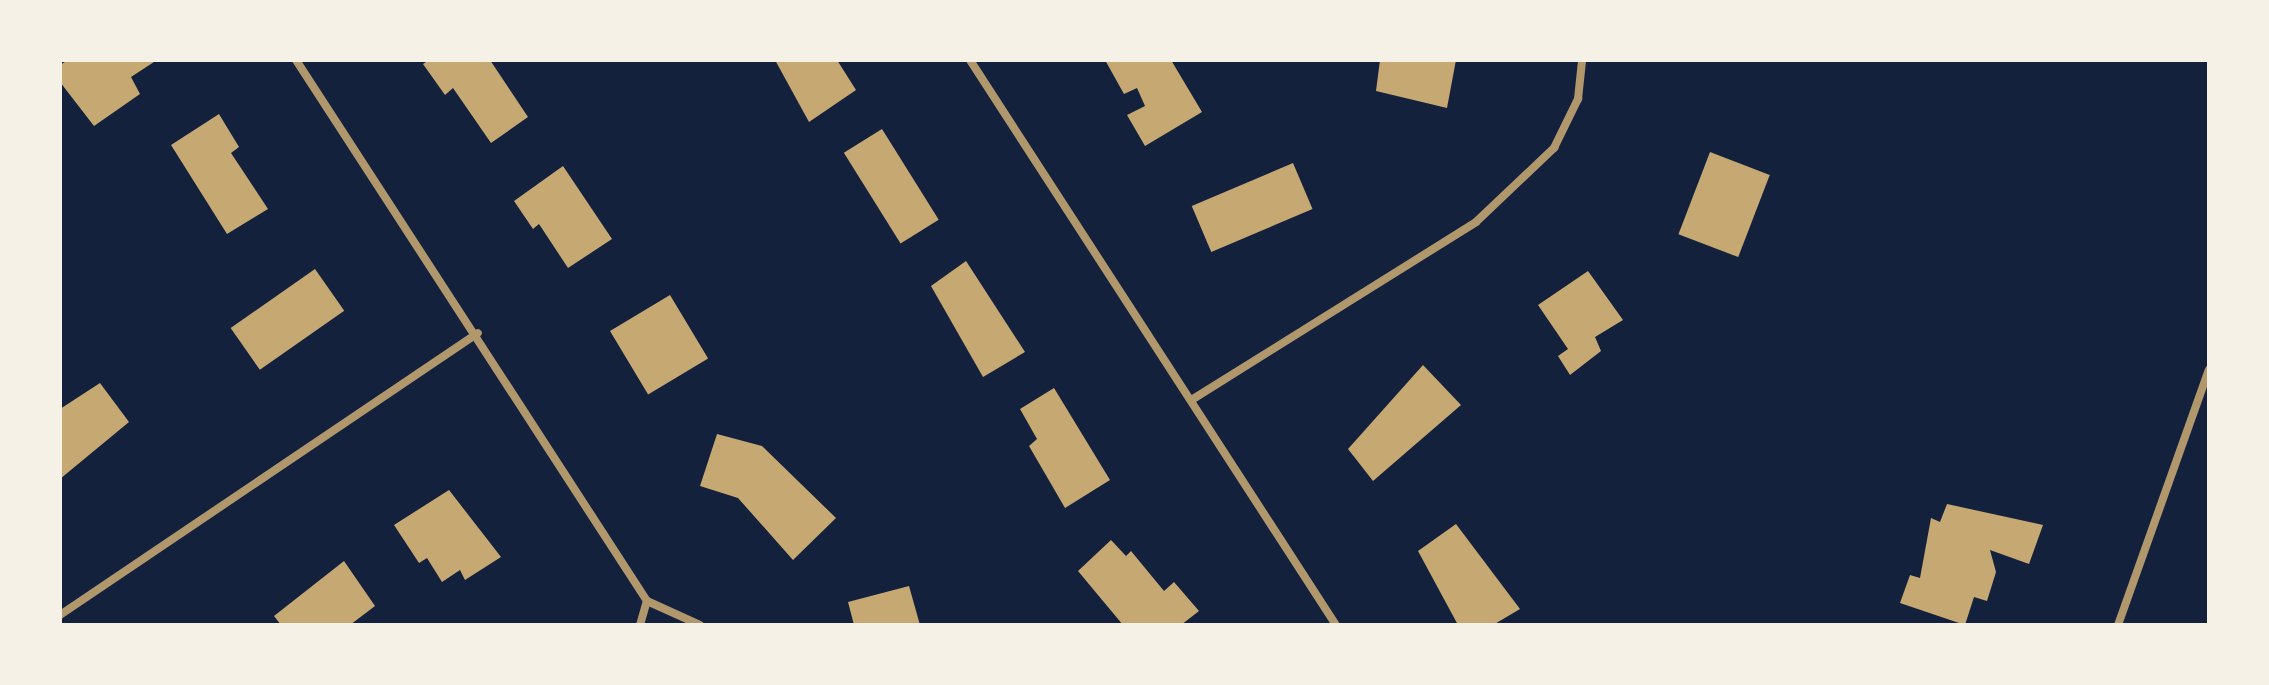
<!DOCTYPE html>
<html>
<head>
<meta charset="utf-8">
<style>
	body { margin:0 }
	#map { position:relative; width:2269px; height:685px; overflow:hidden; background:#14213d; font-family:"Alegreya Sans",sans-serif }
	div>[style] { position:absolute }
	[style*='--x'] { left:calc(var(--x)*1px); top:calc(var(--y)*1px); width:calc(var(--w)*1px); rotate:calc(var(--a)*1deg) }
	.building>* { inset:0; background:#c6a872; transform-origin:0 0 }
	.minor>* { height:8px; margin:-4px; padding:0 4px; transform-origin:4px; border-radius:4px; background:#b1986c }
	span { translate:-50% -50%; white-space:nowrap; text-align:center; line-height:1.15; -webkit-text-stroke:6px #f6f1e7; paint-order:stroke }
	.frame { position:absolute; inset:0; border:62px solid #f6f1e7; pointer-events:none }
</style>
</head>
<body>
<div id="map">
	<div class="building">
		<i style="clip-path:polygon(68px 60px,157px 60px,131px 77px,140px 94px,94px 126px,60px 82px,60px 65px)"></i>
		<i style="clip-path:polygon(429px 60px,490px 60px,528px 117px,491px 143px,453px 88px,445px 95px,423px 64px)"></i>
		<i style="clip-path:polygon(775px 60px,837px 60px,856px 90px,809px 122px)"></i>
		<i style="clip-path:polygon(1105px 60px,1171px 60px,1202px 112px,1145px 146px,1127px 115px,1145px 106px,1137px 88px,1124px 94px)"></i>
		<i style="clip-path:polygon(1380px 60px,1456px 60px,1447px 108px,1376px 91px)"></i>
		<i style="clip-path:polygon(219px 114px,239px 147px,231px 153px,268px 209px,227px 234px,171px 145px)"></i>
		<i style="left:882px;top:129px;width:107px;height:45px;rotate:58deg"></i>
		<i style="left:1710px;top:152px;width:64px;height:88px;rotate:21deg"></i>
		<i style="left:1293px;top:163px;width:50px;height:110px;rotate:67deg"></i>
		<i style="clip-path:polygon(563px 166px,612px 239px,568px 268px,539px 224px,533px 229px,514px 201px)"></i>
		<i style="clip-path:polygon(966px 261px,1025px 352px,983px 377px,931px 286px)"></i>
		<i style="left:315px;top:269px;width:51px;height:103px;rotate:55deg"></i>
		<i style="clip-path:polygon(1588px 271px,1623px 320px,1595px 337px,1601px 351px,1570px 375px,1558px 356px,1568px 349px,1538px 305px)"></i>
		<i style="left:670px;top:295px;width:74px;height:70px;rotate:59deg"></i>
		<i style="clip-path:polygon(1423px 365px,1461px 405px,1373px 481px,1348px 449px)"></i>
		<i style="clip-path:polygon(100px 383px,129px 422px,60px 479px,60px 409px)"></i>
		<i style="clip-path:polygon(1054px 388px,1110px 480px,1065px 508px,1029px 446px,1037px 439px,1020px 409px)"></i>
		<i style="clip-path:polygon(717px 434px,762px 446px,836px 518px,793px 560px,738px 498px,700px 486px)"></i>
		<i style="clip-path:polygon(449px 490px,501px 557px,465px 580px,460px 570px,442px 582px,427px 558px,419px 563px,394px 525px)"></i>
		<i style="clip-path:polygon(1947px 504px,2043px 525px,2029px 564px,1990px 550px,1996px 572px,1987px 601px,1974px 597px,1965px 625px,1900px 603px,1910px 575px,1920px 578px,1931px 518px,1940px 522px)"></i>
		<i style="clip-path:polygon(1456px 524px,1520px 609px,1493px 625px,1458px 625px,1418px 551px)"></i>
		<i style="clip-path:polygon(1111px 540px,1126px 556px,1131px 551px,1164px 591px,1174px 582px,1199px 611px,1181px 625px,1123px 625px,1078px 571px)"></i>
		<i style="clip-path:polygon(344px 561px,375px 606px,350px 625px,281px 625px,274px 616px)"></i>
		<i style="clip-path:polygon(909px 586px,920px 625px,854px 625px,848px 602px)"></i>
	</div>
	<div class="minor">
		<i style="--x:296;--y:60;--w:645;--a:57.02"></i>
		<i style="--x:970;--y:60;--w:673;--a:57.07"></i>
		<i style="--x:1193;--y:399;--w:334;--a:-32"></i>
		<i style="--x:1476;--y:222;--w:108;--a:-43.5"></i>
		<i style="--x:1554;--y:148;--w:55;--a:-63.9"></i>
		<i style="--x:1578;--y:99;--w:39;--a:-84"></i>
		<i style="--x:60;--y:615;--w:504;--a:-34.01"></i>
		<i style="--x:640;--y:625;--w:25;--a:-74"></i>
		<i style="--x:647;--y:601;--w:58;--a:24.4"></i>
		<i style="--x:2118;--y:625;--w:271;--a:-70.4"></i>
	</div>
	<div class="frame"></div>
</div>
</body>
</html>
